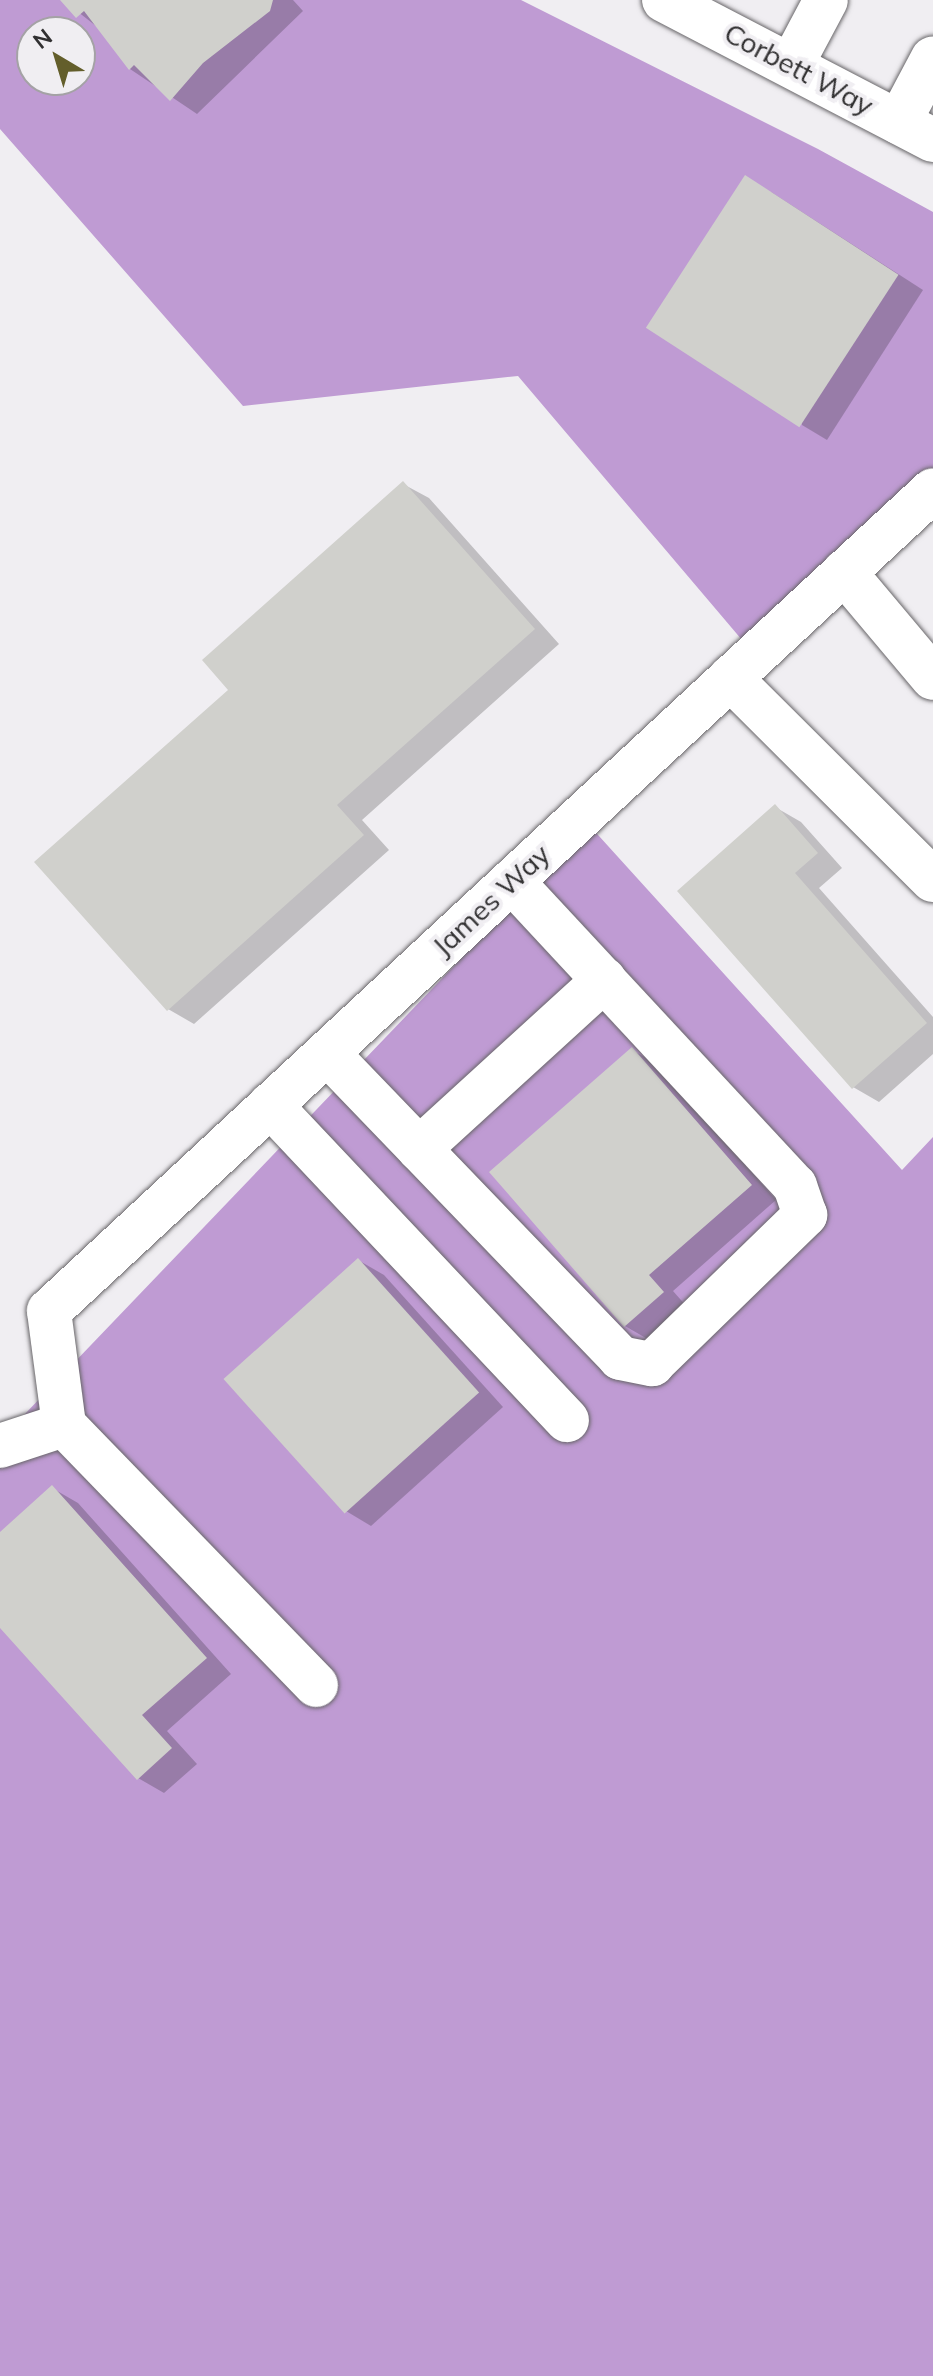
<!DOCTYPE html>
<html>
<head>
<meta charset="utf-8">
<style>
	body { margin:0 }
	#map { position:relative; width:933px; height:2376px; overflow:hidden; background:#f0eef2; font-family:Mulish,sans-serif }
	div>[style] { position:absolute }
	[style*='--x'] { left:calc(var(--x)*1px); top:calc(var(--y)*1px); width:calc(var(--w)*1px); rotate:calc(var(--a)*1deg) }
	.forest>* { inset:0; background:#bf9bd3 }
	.shadow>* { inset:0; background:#0003 }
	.building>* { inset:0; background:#d0d0cc; transform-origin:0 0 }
	.roads { filter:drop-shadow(0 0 2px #686669) drop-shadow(0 0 2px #686669) }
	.minor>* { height:44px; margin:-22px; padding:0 22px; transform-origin:22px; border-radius:22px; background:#fff }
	span { translate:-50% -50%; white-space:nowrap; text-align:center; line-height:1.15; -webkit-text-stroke:8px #f0eef2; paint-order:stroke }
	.street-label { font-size:28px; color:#313031 }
	.north { position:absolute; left:16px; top:16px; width:80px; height:80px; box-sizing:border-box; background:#f0eef2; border:2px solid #a4a2a5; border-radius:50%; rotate:322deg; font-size:22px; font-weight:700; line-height:32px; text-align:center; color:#313031 }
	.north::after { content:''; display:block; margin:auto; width:28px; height:36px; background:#635e2b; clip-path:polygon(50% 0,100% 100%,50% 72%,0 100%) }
</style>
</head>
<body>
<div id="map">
	<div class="forest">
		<i style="clip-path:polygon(evenodd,0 0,521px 0,818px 149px,933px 212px,933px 494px,759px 660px,518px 376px,243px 406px,0 129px,0 0,32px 32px,80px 32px,80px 80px,32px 80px,32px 32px)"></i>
		<i style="clip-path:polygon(589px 825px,902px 1170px,933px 1137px,933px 2376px,0 2376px,0 1440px)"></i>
	</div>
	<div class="shadow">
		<i style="clip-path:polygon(63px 0,293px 0,303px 11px,197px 114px,130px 69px,101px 30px)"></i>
		<i style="clip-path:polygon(771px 192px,923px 290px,827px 440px,802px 425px)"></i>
		<i style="clip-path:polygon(403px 484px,429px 498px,559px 644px,362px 820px,389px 850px,194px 1024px,168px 1009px,231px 690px)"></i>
		<i style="clip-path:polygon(775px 807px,801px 822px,842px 868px,819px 888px,933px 1017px,933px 1054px,879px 1102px,853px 1087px)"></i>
		<i style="clip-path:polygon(632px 1050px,657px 1064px,776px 1200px,673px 1291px,688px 1308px,651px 1341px,625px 1326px,492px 1173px)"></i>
		<i style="clip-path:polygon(358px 1260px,384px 1275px,503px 1407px,371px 1526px,346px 1511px)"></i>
		<i style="clip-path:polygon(52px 1488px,78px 1503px,231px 1674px,167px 1731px,197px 1764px,164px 1793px,138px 1778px,0 1625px,0 1535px)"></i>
	</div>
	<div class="building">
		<i style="clip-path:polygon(60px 0,273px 0,270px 11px,203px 63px,170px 101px,134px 65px,129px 70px,84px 11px,76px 18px)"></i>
		<i style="left:745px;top:175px;width:183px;height:182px;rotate:33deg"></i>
		<i style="clip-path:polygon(403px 481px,535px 629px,337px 805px,364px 835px,167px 1011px,34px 862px,228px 690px,202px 660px)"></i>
		<i style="clip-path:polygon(775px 804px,818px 853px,795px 873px,927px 1023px,852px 1089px,677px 891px)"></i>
		<i style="clip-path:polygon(632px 1047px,752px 1185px,649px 1275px,664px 1292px,624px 1327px,489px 1172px)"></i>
		<i style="left:358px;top:1258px;width:181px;height:181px;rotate:48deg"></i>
		<i style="clip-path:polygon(52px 1485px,207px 1658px,142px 1715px,172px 1748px,137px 1780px,0 1628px,0 1532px)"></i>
	</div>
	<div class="roads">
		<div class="minor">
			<i style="--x:664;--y:0;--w:303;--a:27.5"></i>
			<i style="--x:792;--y:64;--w:72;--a:-62"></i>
			<i style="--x:899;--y:122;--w:72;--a:-62"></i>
			<i style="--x:844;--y:572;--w:138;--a:50"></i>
			<i style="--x:730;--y:678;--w:286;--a:44.9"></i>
			<i style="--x:327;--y:1053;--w:423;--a:46.1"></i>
			<i style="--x:620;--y:1358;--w:33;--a:11"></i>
			<i style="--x:652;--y:1364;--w:214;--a:-44.2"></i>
			<i style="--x:805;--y:1215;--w:31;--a:-109"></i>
			<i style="--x:795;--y:1186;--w:416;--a:-132.9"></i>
			<i style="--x:270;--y:1105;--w:433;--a:46.7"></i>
			<i style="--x:419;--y:1149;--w:251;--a:-42.4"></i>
			<i style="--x:0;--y:1446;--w:67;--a:-18.2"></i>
			<i style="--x:316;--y:1685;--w:362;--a:-134.1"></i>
			<i style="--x:64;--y:1425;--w:115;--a:-97.5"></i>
			<i style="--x:49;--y:1311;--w:1206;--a:-42.88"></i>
		</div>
	</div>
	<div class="street-label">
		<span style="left:799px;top:69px;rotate:28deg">Corbett Way</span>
		<span style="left:491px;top:900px;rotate:-43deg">James Way</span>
	</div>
	<div class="north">N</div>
</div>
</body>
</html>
